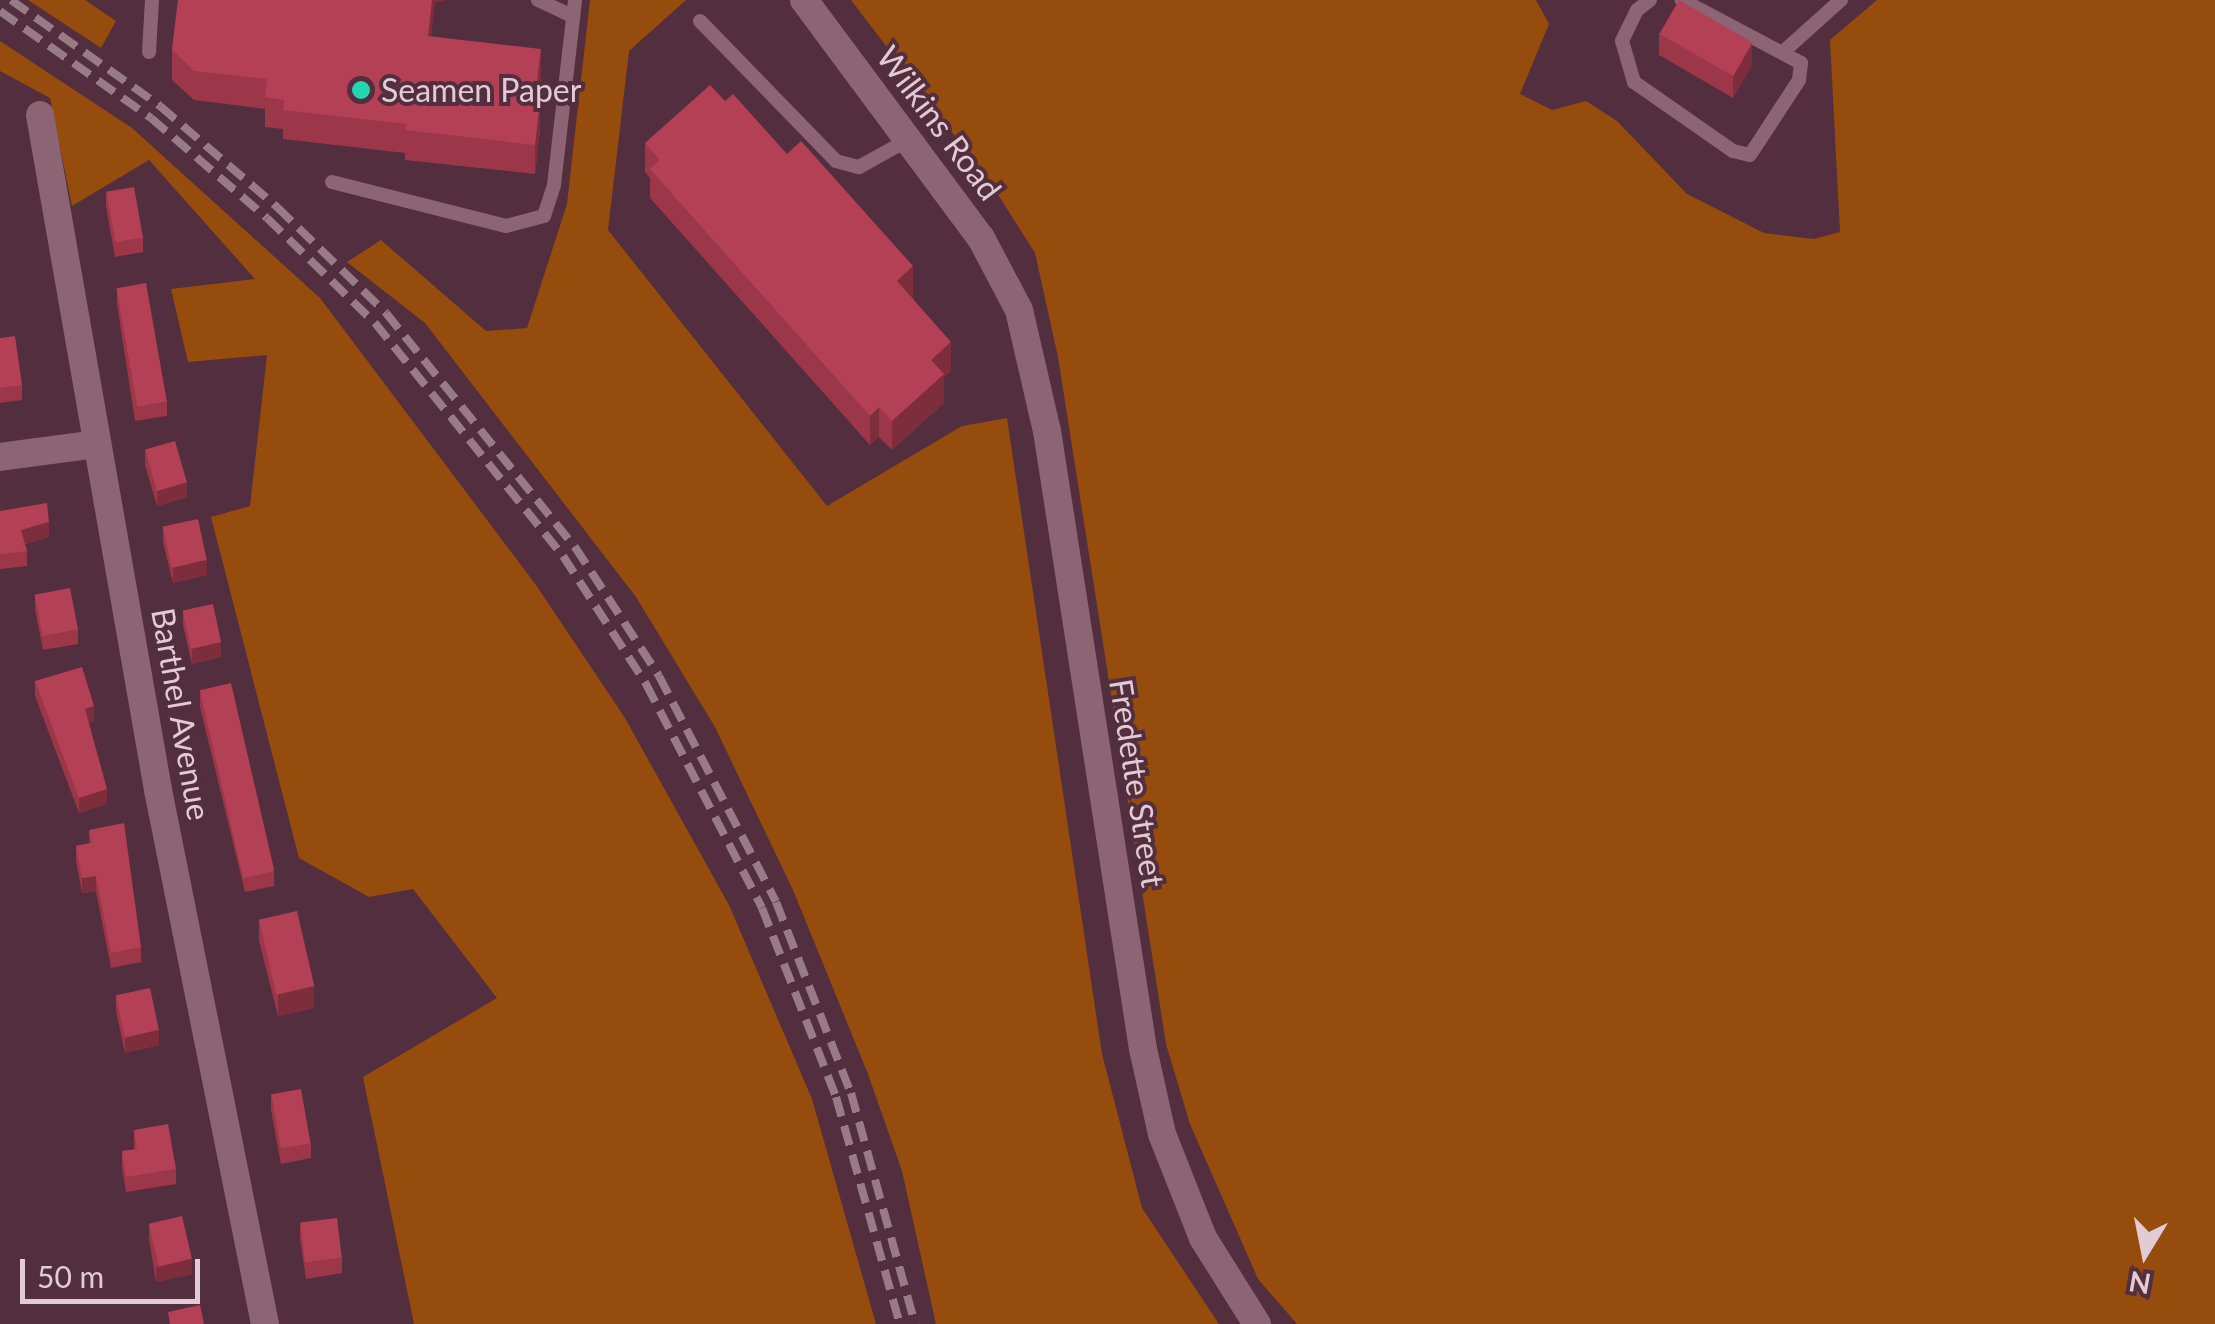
<!DOCTYPE html>
<html>
<head>
<meta charset="utf-8">
<style>
	body { margin:0 }
	#map { position:relative; width:2215px; height:1324px; overflow:hidden; background:#522e3e; font-family:Lato,sans-serif }
	div>[style] { position:absolute }
	[style*='--x'] { left:calc(var(--x)*1px); top:calc(var(--y)*1px); width:calc(var(--w)*1px); rotate:calc(var(--a)*1deg) }
	.forest>* { inset:0; background:#964c0d }
	.service>* { height:14px; margin:-7px; padding:0 7px; transform-origin:7px; border-radius:7px; background:#8d6474 }
	.minor>* { height:28px; margin:-14px; padding:0 14px; transform-origin:14px; border-radius:14px; background:#8d6474 }
	.rail>* { height:8px; margin-top:-4px; transform-origin:0; background:repeating-linear-gradient(90deg,#997b88 0 20px,transparent 0 30px) }
	.wall>* { inset:0; background:#9b3749 }
	.shaded-wall>* { inset:0; background:#7e2d3c }
	.building>* { inset:0; background:#b44055; transform-origin:0 0 }
	.dots>* { width:28px; height:28px; translate:-50% -50%; box-sizing:border-box; border:5px solid #522e3e; border-radius:50% }
	span { translate:-50% -50%; white-space:nowrap; text-align:center; line-height:1.15; -webkit-text-stroke:8px #522e3e; paint-order:stroke }
	.poi-label { font-size:32px; color:#e3cbd4 }
	.left { translate:0 -50%; text-align:left }
	.street-label { font-size:32px; color:#e3cbd4 }
	.north { position:absolute; left:2095px; top:1204px; width:100px; height:100px; -webkit-text-stroke:8px #522e3e; paint-order:stroke; rotate:190deg; font-size:28px; font-weight:700; line-height:40px; text-align:center; color:#e3cbd4 }
	.north::after { content:''; display:block; margin:auto; width:35px; height:45px; background:#e3cbd4; clip-path:polygon(50% 0,100% 100%,50% 72%,0 100%) }
	.scale { position:absolute; left:20px; top:1259px; width:180px; height:45px; box-sizing:border-box; border:5px solid #e3cbd4; border-top:0; padding-left:12px; font-size:30px; line-height:35px; white-space:nowrap; color:#e3cbd4; -webkit-text-stroke:8px #522e3e; paint-order:stroke }
</style>
</head>
<body>
<div id="map">
	<div class="forest">
		<i style="clip-path:polygon(28px 0,85px 0,116px 21px,101px 48px)"></i>
		<i style="clip-path:polygon(590px 0,686px 0,629px 51px,608px 230px,827px 506px,962px 426px,1007px 418px,1102px 1054px,1142px 1208px,1219px 1324px,936px 1324px,902px 1171px,868px 1074px,793px 890px,715px 727px,636px 597px,425px 323px,347px 262px,381px 240px,486px 331px,527px 328px,567px 204px)"></i>
		<i style="clip-path:polygon(851px 0,1536px 0,1549px 24px,1520px 94px,1552px 110px,1586px 101px,1617px 121px,1687px 194px,1764px 233px,1814px 239px,1840px 232px,1830px 40px,1877px 0,2215px 0,2215px 1324px,1297px 1324px,1258px 1279px,1190px 1124px,1166px 1044px,1058px 357px,1035px 253px,990px 182px)"></i>
		<i style="clip-path:polygon(0 41px,132px 128px,320px 298px,536px 585px,625px 718px,729px 905px,812px 1099px,876px 1324px,414px 1324px,363px 1077px,497px 998px,413px 889px,369px 897px,299px 858px,211px 517px,250px 506px,267px 355px,188px 362px,171px 289px,255px 279px,149px 160px,72px 206px,50px 98px,0 71px)"></i>
	</div>
	<div class="service">
		<i style="--x:538;--y:0;--w:38;--a:25"></i>
		<i style="--x:1650;--y:0;--w:16;--a:142"></i>
		<i style="--x:1637;--y:10;--w:34;--a:116"></i>
		<i style="--x:1622;--y:41;--w:43;--a:73.7"></i>
		<i style="--x:1634;--y:82;--w:121;--a:34.9"></i>
		<i style="--x:1733;--y:151;--w:17;--a:13"></i>
		<i style="--x:1750;--y:155;--w:90;--a:-56.8"></i>
		<i style="--x:1799;--y:80;--w:17;--a:-83"></i>
		<i style="--x:1801;--y:63;--w:135;--a:-152.1"></i>
		<i style="--x:700;--y:21;--w:195;--a:45.8"></i>
		<i style="--x:836;--y:161;--w:24;--a:15"></i>
		<i style="--x:859;--y:167;--w:56;--a:-28.9"></i>
		<i style="--x:149;--y:52;--w:52;--a:-86.7"></i>
		<i style="--x:1783;--y:52;--w:78;--a:-41.9"></i>
		<i style="--x:332;--y:182;--w:179;--a:14.2"></i>
		<i style="--x:506;--y:226;--w:39;--a:-15"></i>
		<i style="--x:544;--y:216;--w:33;--a:-72"></i>
		<i style="--x:554;--y:185;--w:186;--a:-83.5"></i>
	</div>
	<div class="minor">
		<i style="--x:804;--y:0;--w:297;--a:53.4"></i>
		<i style="--x:981;--y:238;--w:81;--a:62.2"></i>
		<i style="--x:1019;--y:310;--w:124;--a:77"></i>
		<i style="--x:1047;--y:431;--w:625;--a:81.17"></i>
		<i style="--x:1143;--y:1049;--w:87;--a:77.4"></i>
		<i style="--x:1162;--y:1134;--w:112;--a:68.5"></i>
		<i style="--x:1203;--y:1238;--w:102;--a:57.9"></i>
		<i style="--x:40;--y:115;--w:685;--a:80.08"></i>
		<i style="--x:158;--y:790;--w:545;--a:78.67"></i>
		<i style="--x:0;--y:457;--w:97;--a:-7.7"></i>
	</div>
	<div class="rail">
		<i style="--x:11;--y:0;--w:183;--a:35.4"></i>
		<i style="--x:160;--y:106;--w:155;--a:40.8"></i>
		<i style="--x:277;--y:207;--w:152;--a:44.2"></i>
		<i style="--x:386;--y:313;--w:301;--a:51.1"></i>
		<i style="--x:575;--y:547;--w:154;--a:56.9"></i>
		<i style="--x:659;--y:676;--w:254;--a:62.6"></i>
		<i style="--x:776;--y:902;--w:205;--a:68.6"></i>
		<i style="--x:851;--y:1093;--w:240;--a:74.5"></i>
		<i style="--x:0;--y:11;--w:185;--a:35.3"></i>
		<i style="--x:151;--y:118;--w:153;--a:40.8"></i>
		<i style="--x:267;--y:218;--w:151;--a:44.2"></i>
		<i style="--x:375;--y:323;--w:299;--a:51.1"></i>
		<i style="--x:563;--y:556;--w:153;--a:57"></i>
		<i style="--x:646;--y:684;--w:252;--a:62.6"></i>
		<i style="--x:762;--y:908;--w:203;--a:68.6"></i>
		<i style="--x:836;--y:1097;--w:236;--a:74.3"></i>
	</div>
	<div class="wall">
		<i style="clip-path:polygon(178px 0,446px 0,435px 2px,431px 36px,541px 78px,538px 101px,540px 130px,535px 174px,405px 160px,405px 153px,283px 139px,283px 129px,265px 127px,265px 109px,194px 100px,172px 80px,172px 50px)"></i>
		<i style="clip-path:polygon(1659px 33px,1752px 65px,1733px 98px,1659px 55px)"></i>
		<i style="clip-path:polygon(645px 143px,913px 295px,912px 297px,951px 371px,944px 377px,944px 403px,892px 450px,879px 437px,870px 445px,650px 198px,650px 178px,645px 172px)"></i>
		<i style="clip-path:polygon(106px 192px,143px 237px,143px 252px,115px 257px,106px 207px)"></i>
		<i style="clip-path:polygon(117px 289px,167px 401px,167px 416px,135px 421px,117px 304px)"></i>
		<i style="clip-path:polygon(0 338px,22px 385px,22px 400px,0 403px)"></i>
		<i style="clip-path:polygon(145px 450px,187px 497px,157px 506px,145px 465px)"></i>
		<i style="clip-path:polygon(0 511px,49px 537px,25px 544px,27px 551px,27px 566px,0 569px)"></i>
		<i style="clip-path:polygon(163px 527px,207px 575px,173px 583px,163px 542px)"></i>
		<i style="clip-path:polygon(35px 594px,78px 629px,78px 644px,43px 650px,35px 609px)"></i>
		<i style="clip-path:polygon(183px 610px,221px 657px,192px 664px,183px 625px)"></i>
		<i style="clip-path:polygon(35px 681px,94px 721px,89px 723px,107px 804px,79px 813px,35px 696px)"></i>
		<i style="clip-path:polygon(200px 692px,274px 871px,274px 886px,245px 892px,200px 707px)"></i>
		<i style="clip-path:polygon(89px 830px,141px 947px,141px 962px,111px 968px,96px 891px,82px 893px,76px 861px,76px 846px,89px 843px)"></i>
		<i style="clip-path:polygon(259px 919px,314px 1008px,278px 1016px,259px 941px)"></i>
		<i style="clip-path:polygon(116px 996px,159px 1045px,125px 1053px,116px 1011px)"></i>
		<i style="clip-path:polygon(271px 1094px,311px 1143px,311px 1158px,281px 1164px,271px 1110px)"></i>
		<i style="clip-path:polygon(134px 1130px,176px 1169px,176px 1184px,126px 1192px,122px 1167px,122px 1151px,134px 1150px)"></i>
		<i style="clip-path:polygon(149px 1223px,192px 1274px,156px 1282px,149px 1239px)"></i>
		<i style="clip-path:polygon(300px 1223px,342px 1258px,342px 1273px,306px 1279px,300px 1238px)"></i>
	</div>
	<div class="shaded-wall">
		<i style="clip-path:polygon(432px 0,446px 0,435px 2px,428px 65px,428px 36px)"></i>
		<i style="clip-path:polygon(1752px 43px,1752px 65px,1733px 98px,1733px 76px)"></i>
		<i style="clip-path:polygon(541px 49px,541px 78px,535px 130px,535px 100px)"></i>
		<i style="clip-path:polygon(540px 101px,540px 130px,535px 174px,535px 145px)"></i>
		<i style="clip-path:polygon(913px 266px,913px 295px,897px 310px,897px 281px)"></i>
		<i style="clip-path:polygon(951px 342px,951px 371px,944px 377px,944px 403px,892px 450px,892px 421px,931px 360px)"></i>
		<i style="clip-path:polygon(879px 407px,879px 437px,870px 445px,870px 416px)"></i>
		<i style="clip-path:polygon(187px 482px,187px 497px,157px 506px,157px 491px)"></i>
		<i style="clip-path:polygon(49px 522px,49px 537px,21px 545px,21px 530px)"></i>
		<i style="clip-path:polygon(207px 560px,207px 575px,173px 583px,173px 568px)"></i>
		<i style="clip-path:polygon(221px 642px,221px 657px,192px 664px,192px 649px)"></i>
		<i style="clip-path:polygon(94px 706px,94px 721px,85px 724px,85px 709px)"></i>
		<i style="clip-path:polygon(107px 789px,107px 804px,79px 813px,79px 798px)"></i>
		<i style="clip-path:polygon(96px 876px,96px 891px,82px 893px,82px 878px)"></i>
		<i style="clip-path:polygon(314px 986px,314px 1008px,278px 1016px,278px 993px)"></i>
		<i style="clip-path:polygon(159px 1030px,159px 1045px,125px 1053px,125px 1038px)"></i>
		<i style="clip-path:polygon(192px 1259px,192px 1274px,156px 1282px,156px 1267px)"></i>
	</div>
	<div class="building">
		<i style="clip-path:polygon(178px 0,432px 0,428px 36px,541px 49px,535px 100px,540px 101px,535px 145px,405px 130px,406px 124px,283px 110px,284px 100px,265px 97px,267px 79px,194px 71px,172px 50px)"></i>
		<i style="left:1679px;top:0;width:85px;height:39px;rotate:30deg"></i>
		<i style="clip-path:polygon(710px 85px,725px 101px,733px 94px,787px 154px,801px 141px,913px 266px,897px 281px,951px 342px,931px 360px,944px 374px,892px 421px,879px 407px,870px 416px,650px 169px,660px 160px,645px 143px)"></i>
		<i style="left:134px;top:187px;width:51px;height:28px;rotate:80deg"></i>
		<i style="left:146px;top:283px;width:120px;height:30px;rotate:80deg"></i>
		<i style="clip-path:polygon(15px 336px,22px 385px,0 388px,0 338px)"></i>
		<i style="left:175px;top:441px;width:43px;height:31px;rotate:74deg"></i>
		<i style="clip-path:polygon(47px 503px,49px 522px,21px 530px,27px 551px,0 554px,0 511px)"></i>
		<i style="left:198px;top:519px;width:42px;height:36px;rotate:78deg"></i>
		<i style="left:70px;top:588px;width:42px;height:36px;rotate:79deg"></i>
		<i style="left:213px;top:604px;width:39px;height:31px;rotate:78deg"></i>
		<i style="clip-path:polygon(82px 667px,94px 706px,85px 709px,107px 789px,79px 798px,35px 681px)"></i>
		<i style="left:231px;top:683px;width:193px;height:32px;rotate:77deg"></i>
		<i style="clip-path:polygon(124px 823px,141px 947px,111px 953px,96px 876px,82px 878px,76px 846px,92px 843px,89px 830px)"></i>
		<i style="left:297px;top:911px;width:77px;height:39px;rotate:77deg"></i>
		<i style="left:150px;top:988px;width:43px;height:35px;rotate:78deg"></i>
		<i style="left:301px;top:1089px;width:55px;height:30px;rotate:80deg"></i>
		<i style="clip-path:polygon(168px 1124px,176px 1169px,126px 1177px,122px 1151px,137px 1149px,134px 1130px)"></i>
		<i style="left:182px;top:1216px;width:44px;height:34px;rotate:77deg"></i>
		<i style="left:337px;top:1218px;width:40px;height:37px;rotate:83deg"></i>
		<i style="clip-path:polygon(200px 1305px,204px 1324px,170px 1324px,168px 1312px)"></i>
	</div>
	<div class="dots">
		<i style="left:361px;top:90px;background:#24d5af"></i>
	</div>
	<div class="poi-label">
		<span class="left" style="left:381px;top:90px">Seamen Paper</span>
	</div>
	<div class="street-label">
		<span style="left:939px;top:123px;rotate:53deg">Wilkins Road</span>
		<span style="left:181px;top:714px;rotate:80deg">Barthel Avenue</span>
		<span style="left:1137px;top:783px;rotate:81deg">Fredette Street</span>
	</div>
	<div class="north">N</div>
	<div class="scale">50 m</div>
</div>
</body>
</html>
